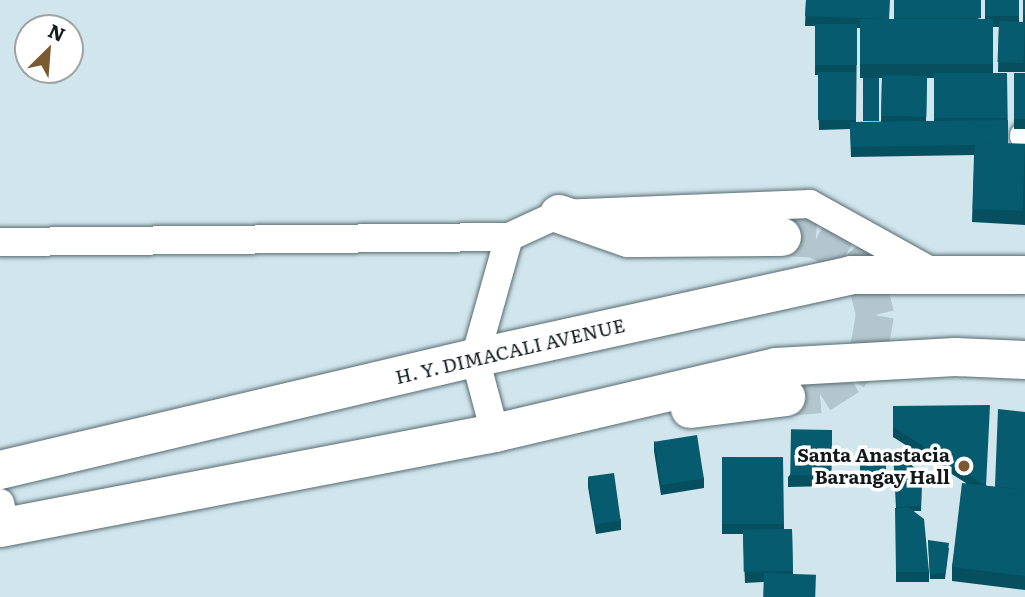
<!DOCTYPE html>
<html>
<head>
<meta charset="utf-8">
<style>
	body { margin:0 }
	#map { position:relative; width:1025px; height:597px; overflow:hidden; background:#d0e5ec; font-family:Literata,serif }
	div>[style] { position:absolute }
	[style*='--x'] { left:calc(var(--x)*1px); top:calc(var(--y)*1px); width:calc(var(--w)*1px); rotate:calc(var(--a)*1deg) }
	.secondary-tunnel>* { height:38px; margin-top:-19px; transform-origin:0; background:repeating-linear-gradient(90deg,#b3c6cd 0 38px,transparent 0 57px) }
	.roads { filter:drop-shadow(0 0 2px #586b70) drop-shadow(0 0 2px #586b70) }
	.street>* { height:28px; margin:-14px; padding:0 14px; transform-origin:14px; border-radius:14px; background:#fff }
	.secondary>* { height:38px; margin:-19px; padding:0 19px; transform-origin:19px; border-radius:19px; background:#fff }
	.wall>* { inset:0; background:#054f5f; transform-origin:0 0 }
	.building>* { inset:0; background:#065c6e; transform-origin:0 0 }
	.dots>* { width:19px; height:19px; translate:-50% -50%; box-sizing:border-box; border:4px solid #fff; border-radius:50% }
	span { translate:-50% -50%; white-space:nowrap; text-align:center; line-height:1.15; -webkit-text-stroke:7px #fff; paint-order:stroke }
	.street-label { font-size:19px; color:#11191b }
	.poi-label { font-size:19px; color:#11191b; font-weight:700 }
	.right { translate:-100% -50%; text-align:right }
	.north { position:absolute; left:14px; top:14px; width:70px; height:70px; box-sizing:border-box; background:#fff; border:2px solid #a0a3a4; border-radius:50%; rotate:25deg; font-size:19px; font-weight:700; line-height:28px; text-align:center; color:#11191b }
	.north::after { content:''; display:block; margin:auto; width:24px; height:32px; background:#7b5931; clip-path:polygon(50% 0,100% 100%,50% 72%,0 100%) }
</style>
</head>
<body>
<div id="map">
	<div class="secondary-tunnel">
		<i style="--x:782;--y:237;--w:34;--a:3"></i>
		<i style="--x:816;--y:239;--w:34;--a:28"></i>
		<i style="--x:846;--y:255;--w:34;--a:52"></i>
		<i style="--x:867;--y:282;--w:34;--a:76"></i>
		<i style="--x:875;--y:315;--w:35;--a:100"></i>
		<i style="--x:869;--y:349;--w:34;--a:127"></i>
		<i style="--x:849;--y:376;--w:34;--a:148"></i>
		<i style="--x:820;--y:394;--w:34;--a:175"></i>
	</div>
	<div class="roads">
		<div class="street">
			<i style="--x:1024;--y:136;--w:1;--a:0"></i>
			<i style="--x:0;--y:242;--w:509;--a:-0.56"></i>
			<i style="--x:509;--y:237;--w:55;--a:-24.7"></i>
			<i style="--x:559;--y:214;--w:251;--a:-2.3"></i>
			<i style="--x:810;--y:204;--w:144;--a:29.1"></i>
			<i style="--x:495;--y:433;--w:78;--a:-104.9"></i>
			<i style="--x:475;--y:358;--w:126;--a:-74.3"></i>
			<i style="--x:0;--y:503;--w:25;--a:76"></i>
		</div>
		<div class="secondary">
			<i style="--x:559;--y:214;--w:73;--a:19.2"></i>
			<i style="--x:628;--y:238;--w:154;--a:-0.4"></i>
			<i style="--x:690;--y:409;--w:97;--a:-7.1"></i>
			<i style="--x:0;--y:470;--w:488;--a:-13.3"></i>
			<i style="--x:475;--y:358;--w:385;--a:-12.4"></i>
			<i style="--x:851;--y:275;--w:174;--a:0"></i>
			<i style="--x:0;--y:528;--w:504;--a:-10.86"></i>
			<i style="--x:495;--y:433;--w:289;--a:-13.2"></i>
			<i style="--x:776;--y:367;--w:179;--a:-3.2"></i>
			<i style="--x:955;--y:357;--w:70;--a:2.5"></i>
		</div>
	</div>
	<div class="wall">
		<i style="clip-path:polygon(evenodd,806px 0,889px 19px,894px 19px,894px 0,981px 19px,985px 19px,985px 0,1019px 0,1019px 22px,1023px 22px,1023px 0,1025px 0,1025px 72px,998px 72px,999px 27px,993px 27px,993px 73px,1007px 73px,1008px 144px,1025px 144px,1025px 225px,972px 222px,974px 155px,851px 157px,850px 129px,819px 130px,818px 75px,815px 75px,815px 26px,805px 26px,806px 0,857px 28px,860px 28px,860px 78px,882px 78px,881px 122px,856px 122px,857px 28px,806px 0,927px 78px,934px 78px,934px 121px,926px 121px,927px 78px)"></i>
		<i style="left:1014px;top:73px;width:11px;height:56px"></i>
		<i style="clip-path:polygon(893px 406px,987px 486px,995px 487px,1025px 412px,1025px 590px,952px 581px,952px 567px,966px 483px,893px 437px)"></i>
		<i style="clip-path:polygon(832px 430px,831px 486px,788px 487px,788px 477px)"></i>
		<i style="clip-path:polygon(654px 441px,704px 478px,704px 488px,661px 495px,654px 451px)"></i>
		<i style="left:860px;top:450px;width:26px;height:30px"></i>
		<i style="clip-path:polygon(893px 450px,922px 474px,921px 511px,914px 511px,929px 572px,929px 582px,896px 582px,896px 508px)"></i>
		<i style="clip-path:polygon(722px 457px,783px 457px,784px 529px,792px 529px,793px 574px,763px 582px,745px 583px,743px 534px,722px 534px)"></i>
		<i style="clip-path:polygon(588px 477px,621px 520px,621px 530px,596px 534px,588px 487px)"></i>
		<i style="clip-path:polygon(928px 540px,949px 548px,945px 579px,930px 579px)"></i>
	</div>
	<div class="building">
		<i style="clip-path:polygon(806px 0,890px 0,889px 19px,805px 16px)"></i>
		<i style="left:894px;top:0;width:87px;height:18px"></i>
		<i style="left:985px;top:0;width:34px;height:16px"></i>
		<i style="left:1023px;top:0;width:2px;height:15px"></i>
		<i style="left:860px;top:19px;width:133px;height:45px"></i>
		<i style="left:999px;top:21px;width:26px;height:41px;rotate:2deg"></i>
		<i style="left:815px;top:24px;width:42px;height:41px"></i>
		<i style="left:818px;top:72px;width:38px;height:48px"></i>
		<i style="left:934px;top:73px;width:73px;height:45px"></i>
		<i style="left:1014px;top:73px;width:11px;height:46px"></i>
		<i style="left:882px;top:75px;width:45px;height:41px;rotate:1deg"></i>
		<i style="left:863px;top:78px;width:16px;height:43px"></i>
		<i style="clip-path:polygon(1008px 120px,1008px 144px,975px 142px,975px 145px,851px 147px,850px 122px)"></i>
		<i style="left:975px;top:142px;width:50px;height:67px;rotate:2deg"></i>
		<i style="clip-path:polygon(990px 405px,986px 486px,893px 427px,893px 406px)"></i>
		<i style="clip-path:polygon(998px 409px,1025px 412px,1025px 490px,995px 486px)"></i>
		<i style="left:832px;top:430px;width:46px;height:41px;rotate:91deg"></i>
		<i style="left:697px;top:435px;width:44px;height:43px;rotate:81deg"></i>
		<i style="left:860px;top:450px;width:26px;height:24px"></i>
		<i style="clip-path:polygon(893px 450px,922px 474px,921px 506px,897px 507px)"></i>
		<i style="left:722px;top:457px;width:61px;height:67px"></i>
		<i style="left:614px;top:473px;width:48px;height:26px;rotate:82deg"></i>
		<i style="clip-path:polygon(962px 483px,1025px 490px,1025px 576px,952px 567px)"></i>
		<i style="clip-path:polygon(908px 507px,924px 519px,929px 572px,896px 572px,895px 508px)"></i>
		<i style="left:792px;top:529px;width:42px;height:49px;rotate:89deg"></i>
		<i style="clip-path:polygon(928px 540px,949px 543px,945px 573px,930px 574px)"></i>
		<i style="left:764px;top:573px;width:52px;height:24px;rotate:2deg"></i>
	</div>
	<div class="dots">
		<i style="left:964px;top:466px;background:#7b5931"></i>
	</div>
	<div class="street-label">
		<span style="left:510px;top:351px;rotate:-13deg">H. Y. DIMACALI AVENUE</span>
	</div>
	<div class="poi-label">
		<span class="right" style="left:950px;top:466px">Santa Anastacia<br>Barangay Hall</span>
	</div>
	<div class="north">N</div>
</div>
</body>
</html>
